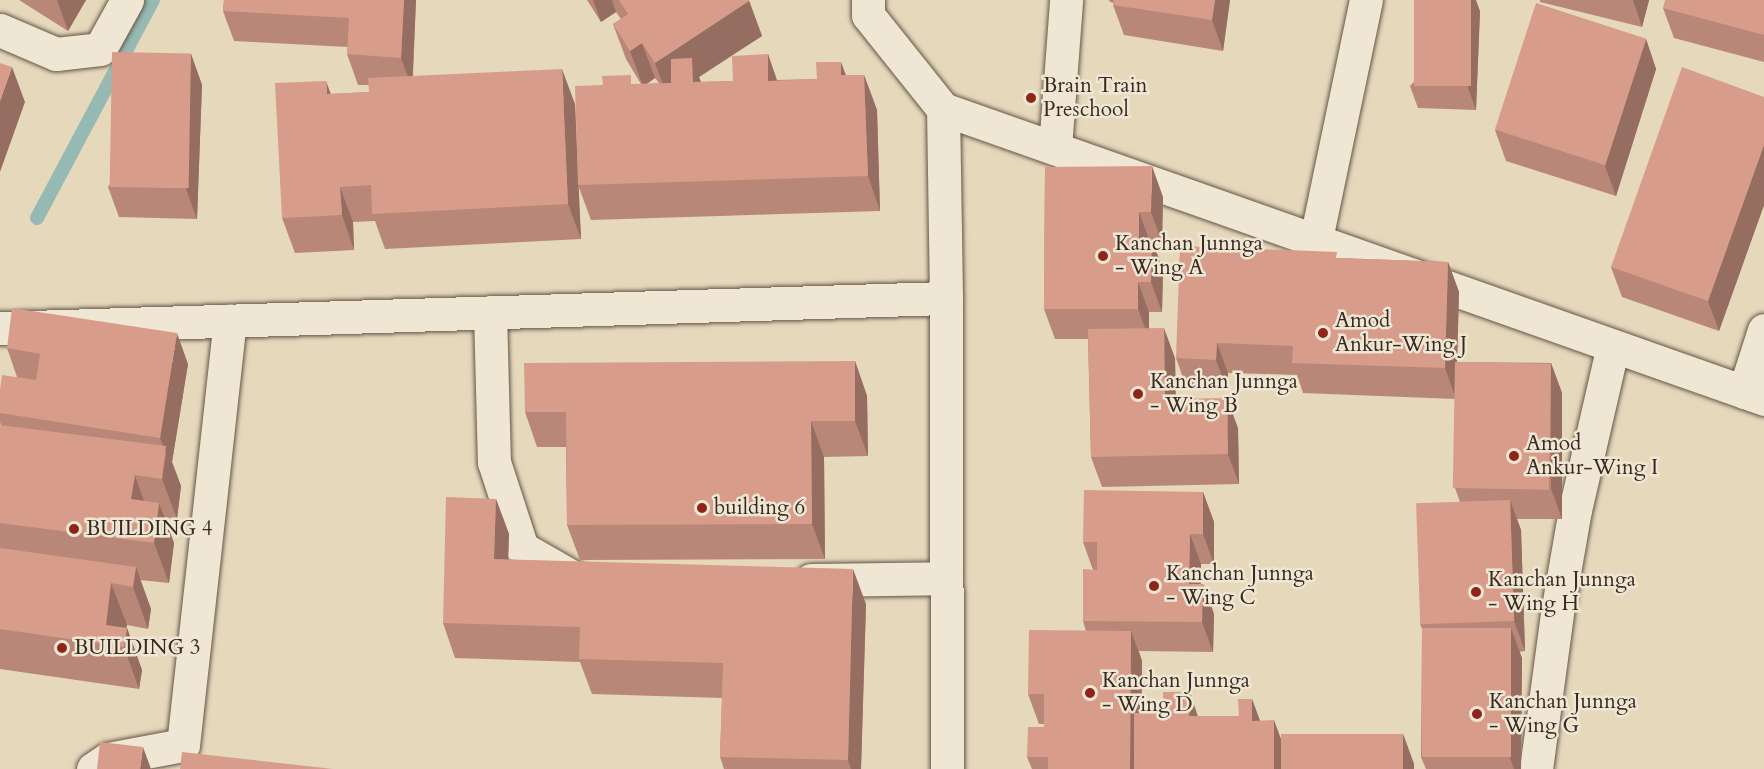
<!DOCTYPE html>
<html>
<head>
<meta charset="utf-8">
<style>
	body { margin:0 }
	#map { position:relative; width:1764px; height:769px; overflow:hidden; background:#e6d8bb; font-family:Cardo,serif }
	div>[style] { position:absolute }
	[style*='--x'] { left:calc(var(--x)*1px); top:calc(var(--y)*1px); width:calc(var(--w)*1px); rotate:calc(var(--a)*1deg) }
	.stream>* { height:14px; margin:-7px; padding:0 7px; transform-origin:7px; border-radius:7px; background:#96b9b3 }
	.roads { filter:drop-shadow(0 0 2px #645648) drop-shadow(0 0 2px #645648) }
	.minor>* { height:33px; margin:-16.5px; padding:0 16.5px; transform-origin:16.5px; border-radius:16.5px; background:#efe6d3 }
	.wall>* { inset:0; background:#b98777 }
	.shaded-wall>* { inset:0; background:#966e61 }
	.building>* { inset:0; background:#d79d8a; transform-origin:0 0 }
	.dots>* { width:16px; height:16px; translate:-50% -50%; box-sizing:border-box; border:3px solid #efe6d3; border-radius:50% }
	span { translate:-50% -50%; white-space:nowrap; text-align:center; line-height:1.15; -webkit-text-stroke:5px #efe6d3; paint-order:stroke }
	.poi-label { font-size:21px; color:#382a21 }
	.left { translate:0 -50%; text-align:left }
</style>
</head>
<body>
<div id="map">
	<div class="stream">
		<i style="--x:37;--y:218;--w:247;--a:-62"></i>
	</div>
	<div class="roads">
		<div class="minor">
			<i style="--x:0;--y:30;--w:61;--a:23.2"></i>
			<i style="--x:56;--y:54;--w:44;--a:-6.5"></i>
			<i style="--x:100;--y:49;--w:56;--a:-61.1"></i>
			<i style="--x:943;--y:109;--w:871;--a:19.45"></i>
			<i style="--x:1055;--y:148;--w:148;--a:-85.7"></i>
			<i style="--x:1316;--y:239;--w:244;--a:-78.2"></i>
			<i style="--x:946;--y:298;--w:471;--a:89.9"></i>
			<i style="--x:490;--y:312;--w:150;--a:88.5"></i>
			<i style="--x:494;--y:462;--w:90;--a:72"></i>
			<i style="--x:522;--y:548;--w:70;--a:29.8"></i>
			<i style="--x:0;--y:328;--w:946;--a:-1.82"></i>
			<i style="--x:946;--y:298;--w:189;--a:-90.9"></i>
			<i style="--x:943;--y:109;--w:120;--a:-128.6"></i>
			<i style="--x:868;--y:15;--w:15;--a:-90"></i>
			<i style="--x:1744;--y:392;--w:65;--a:-72.1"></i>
			<i style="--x:811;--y:580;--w:135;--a:-0.8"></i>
			<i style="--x:93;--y:769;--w:18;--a:-34"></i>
			<i style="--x:108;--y:759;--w:76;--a:-10.6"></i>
			<i style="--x:183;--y:745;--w:427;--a:-83.7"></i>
			<i style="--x:1536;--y:769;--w:163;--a:-82.3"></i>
			<i style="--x:1558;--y:607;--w:98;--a:-80.1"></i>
			<i style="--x:1575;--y:510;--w:168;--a:-77"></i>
		</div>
	</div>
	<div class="wall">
		<i style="clip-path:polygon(19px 0,86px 0,68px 31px)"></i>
		<i style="clip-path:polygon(evenodd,224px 0,416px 0,413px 76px,575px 104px,578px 173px,634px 84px,641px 84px,626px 59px,613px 24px,621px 19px,616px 12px,601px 22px,587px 0,749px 0,762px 36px,699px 77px,701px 82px,733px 81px,768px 54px,777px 80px,817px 79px,846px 75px,864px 75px,877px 110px,880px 211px,591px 220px,578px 185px,581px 239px,385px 249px,375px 221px,353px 222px,354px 250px,295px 253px,282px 218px,331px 94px,369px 92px,369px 85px,358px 85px,347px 54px,348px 47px,234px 41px,223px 11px,224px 0,655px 78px,659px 83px,647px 84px,655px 78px)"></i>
		<i style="clip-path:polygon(1109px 0,1230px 0,1223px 51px,1124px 35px,1113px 5px,1114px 3px,1110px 2px)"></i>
		<i style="clip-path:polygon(1540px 0,1649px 0,1642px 27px,1540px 2px)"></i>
		<i style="clip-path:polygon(1764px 0,1764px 62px,1674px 38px,1663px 8px)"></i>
		<i style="clip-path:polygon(1480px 11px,1476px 110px,1418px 108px,1410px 86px)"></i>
		<i style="clip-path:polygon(1646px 39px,1656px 69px,1616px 196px,1506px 161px,1495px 130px)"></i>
		<i style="clip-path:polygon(191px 54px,202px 85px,197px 219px,119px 217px,108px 187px)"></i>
		<i style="clip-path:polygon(1764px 97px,1764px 205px,1719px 331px,1622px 297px,1611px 267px)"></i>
		<i style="clip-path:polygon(1045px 167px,1163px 197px,1162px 242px,1152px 242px,1163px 270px,1162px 312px,1149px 312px,1149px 328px,1175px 358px,1176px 399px,1238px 428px,1239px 484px,1102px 487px,1091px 457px,1088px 339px,1055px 339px,1044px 309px)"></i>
		<i style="clip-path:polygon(1339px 258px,1448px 262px,1459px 292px,1457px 362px,1551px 363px,1562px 393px,1562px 519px,1517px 519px,1521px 530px,1525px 651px,1519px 652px,1522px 658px,1521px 769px,1426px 769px,1421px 757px,1422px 629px,1420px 624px,1460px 502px,1455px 488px,1455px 399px,1303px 393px,1297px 375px,1228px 373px,1227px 390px,1187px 389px,1176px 358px)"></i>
		<i style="clip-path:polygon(7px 348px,188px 364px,172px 462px,181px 486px,177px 519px,164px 517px,174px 543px,169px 583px,140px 580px,151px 609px,148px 629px,127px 625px,126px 628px,127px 628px,142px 670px,139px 689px,0 669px,0 425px,1px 426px,0 422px,0 390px,17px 377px)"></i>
		<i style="clip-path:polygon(855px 361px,867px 396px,868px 456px,824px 457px,825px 559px,580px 560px,567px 525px,566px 447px,537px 447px,525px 412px)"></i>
		<i style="clip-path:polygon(1203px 492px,1214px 522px,1214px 564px,1201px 564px,1201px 584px,1203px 584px,1214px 614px,1213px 652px,1139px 651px,1142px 661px,1141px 713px,1198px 716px,1239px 716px,1252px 699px,1260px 721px,1281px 740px,1403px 734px,1414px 764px,1414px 769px,1032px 769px,1027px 757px,1044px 727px,1044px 724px,1039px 724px,1028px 694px,1086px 631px,1083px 621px,1093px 570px,1083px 542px)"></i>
		<i style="clip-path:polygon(496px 499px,509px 534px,508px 559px,866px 604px,861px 769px,724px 769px,720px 757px,722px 698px,592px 694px,580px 662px,455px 658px,443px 623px)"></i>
	</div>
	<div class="shaded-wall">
		<i style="clip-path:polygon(57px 0,86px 0,68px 31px)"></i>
		<i style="clip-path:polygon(404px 0,416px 0,412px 88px,401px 58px)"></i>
		<i style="clip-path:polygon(593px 0,612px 0,616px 12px,601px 22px)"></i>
		<i style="clip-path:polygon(1215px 0,1230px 0,1223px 51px,1212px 20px)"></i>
		<i style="clip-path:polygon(1471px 0,1476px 0,1480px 11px,1476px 110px,1468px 88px)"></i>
		<i style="clip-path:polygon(1633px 0,1649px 0,1642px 27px)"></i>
		<i style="clip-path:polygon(749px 1px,762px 36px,699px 77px,705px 94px,668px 98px,655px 63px)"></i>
		<i style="clip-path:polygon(1646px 39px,1656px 69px,1616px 196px,1605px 166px)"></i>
		<i style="clip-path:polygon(642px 43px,655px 78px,643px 86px,630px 51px)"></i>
		<i style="clip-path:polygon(191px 54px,202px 85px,197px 219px,186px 189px)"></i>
		<i style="clip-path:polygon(768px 54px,780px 90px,768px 81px)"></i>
		<i style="clip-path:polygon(841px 62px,854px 97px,841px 75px)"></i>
		<i style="clip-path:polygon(12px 67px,25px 102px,0 172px,0 101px)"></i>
		<i style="clip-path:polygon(562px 69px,575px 104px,581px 239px,568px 204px)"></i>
		<i style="clip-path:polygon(864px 75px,877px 110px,880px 211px,868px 176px)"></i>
		<i style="clip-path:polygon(326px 81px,339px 116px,327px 94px)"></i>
		<i style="clip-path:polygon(1764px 145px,1764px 205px,1719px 331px,1708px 301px)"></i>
		<i style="clip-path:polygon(1152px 166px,1163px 197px,1162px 242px,1151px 212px)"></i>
		<i style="clip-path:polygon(340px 187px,353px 222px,354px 250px,342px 215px)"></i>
		<i style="clip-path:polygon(1139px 212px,1150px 242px,1139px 239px)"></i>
		<i style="clip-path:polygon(1152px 239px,1163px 270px,1162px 312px,1151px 282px)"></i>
		<i style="clip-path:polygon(1448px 262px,1459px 292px,1456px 399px,1445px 368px)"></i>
		<i style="clip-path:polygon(1138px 282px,1149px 312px,1149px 339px,1138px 309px)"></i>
		<i style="clip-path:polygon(1164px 328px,1175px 358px,1176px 429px,1165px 399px)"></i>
		<i style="clip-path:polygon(177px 333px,188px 364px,172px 462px,181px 486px,177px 519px,162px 479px,166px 453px,160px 438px)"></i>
		<i style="clip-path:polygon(1217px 343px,1228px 373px,1227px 390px,1216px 360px)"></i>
		<i style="clip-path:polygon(855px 361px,867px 396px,868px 456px,855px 421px)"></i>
		<i style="clip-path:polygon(1551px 363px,1562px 393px,1562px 519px,1551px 489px)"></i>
		<i style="clip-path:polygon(1227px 398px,1238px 428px,1239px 484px,1228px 454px)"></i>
		<i style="clip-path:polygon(811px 421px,824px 457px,825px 559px,812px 524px)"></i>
		<i style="clip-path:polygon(135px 475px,149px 515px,131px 499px)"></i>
		<i style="clip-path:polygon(1203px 492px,1214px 522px,1214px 564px,1203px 534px)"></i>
		<i style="clip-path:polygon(496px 499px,509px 534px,507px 594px,494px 559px)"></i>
		<i style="clip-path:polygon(1510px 500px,1521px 530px,1525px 651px,1514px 621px)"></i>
		<i style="clip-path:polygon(159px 503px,174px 543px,169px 583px,154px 543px)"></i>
		<i style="clip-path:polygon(1190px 534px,1201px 564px,1200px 614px,1189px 584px)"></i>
		<i style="clip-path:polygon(136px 567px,151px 609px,148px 629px,133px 587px)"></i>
		<i style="clip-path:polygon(853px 569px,866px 604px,861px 769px,851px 769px,848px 760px)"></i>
		<i style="clip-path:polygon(111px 583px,127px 625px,124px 647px,106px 625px)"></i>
		<i style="clip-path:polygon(1203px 584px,1214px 614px,1213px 652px,1202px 622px)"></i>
		<i style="clip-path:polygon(127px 628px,142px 670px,139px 689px,124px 647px)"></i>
		<i style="clip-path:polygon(1511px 628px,1522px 658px,1521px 769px,1514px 769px,1510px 758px)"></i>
		<i style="clip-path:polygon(1131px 631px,1142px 661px,1141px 769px,1130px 769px)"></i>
		<i style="clip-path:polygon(1190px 692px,1200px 723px,1189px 716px)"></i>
		<i style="clip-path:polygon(1252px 699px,1263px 729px,1252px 721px)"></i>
		<i style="clip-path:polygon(1274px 720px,1285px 750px,1285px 769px,1274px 769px)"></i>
		<i style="clip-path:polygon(1403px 734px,1414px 764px,1414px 769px,1403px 769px)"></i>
		<i style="clip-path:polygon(143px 747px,151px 769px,140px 769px)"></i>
	</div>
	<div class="building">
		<i style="clip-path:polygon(224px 0,404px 0,401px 58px,347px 54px,349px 18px,223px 11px)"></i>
		<i style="clip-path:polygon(619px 0,749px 0,749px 1px,655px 63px,642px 43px,630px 51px,613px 24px,628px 14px)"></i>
		<i style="clip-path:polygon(1114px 0,1215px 0,1212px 20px,1113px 5px)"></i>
		<i style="left:1414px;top:0;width:57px;height:86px"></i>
		<i style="clip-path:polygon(1665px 0,1764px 0,1764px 35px,1663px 8px)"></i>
		<i style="left:1536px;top:3px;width:116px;height:133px;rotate:18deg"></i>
		<i style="left:112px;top:52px;width:79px;height:135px;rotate:1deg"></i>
		<i style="clip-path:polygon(768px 54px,768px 81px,817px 79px,816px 62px,841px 62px,841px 75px,864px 75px,868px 176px,578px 185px,575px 86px,603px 85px,602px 76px,631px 75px,631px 84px,671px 83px,671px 59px,692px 58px,693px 82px,733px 81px,732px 56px)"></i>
		<i style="clip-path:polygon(0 63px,12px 67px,0 101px)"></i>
		<i style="clip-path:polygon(1682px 67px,1764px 97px,1764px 145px,1708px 301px,1611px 267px)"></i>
		<i style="clip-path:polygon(562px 69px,568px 204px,372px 214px,371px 185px,340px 187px,342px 215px,282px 218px,275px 83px,326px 81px,327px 94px,369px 92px,368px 78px)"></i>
		<i style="clip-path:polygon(1152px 166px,1151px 212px,1139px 212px,1139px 239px,1152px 239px,1151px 282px,1138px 282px,1138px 309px,1044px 309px,1045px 167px)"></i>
		<i style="clip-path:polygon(1180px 246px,1337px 252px,1336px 258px,1448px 262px,1445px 368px,1292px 363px,1293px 346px,1217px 343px,1216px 360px,1176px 358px)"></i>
		<i style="clip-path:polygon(12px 308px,177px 333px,160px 438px,0 413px,0 390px,2px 375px,36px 380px,40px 354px,7px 348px)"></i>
		<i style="clip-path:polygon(1164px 328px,1165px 399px,1227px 398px,1228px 454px,1091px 457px,1088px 329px)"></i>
		<i style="clip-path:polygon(855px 361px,855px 421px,811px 421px,812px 524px,567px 525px,566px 412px,525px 412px,524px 363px)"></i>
		<i style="left:1455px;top:362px;width:96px;height:126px;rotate:1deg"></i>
		<i style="clip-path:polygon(0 425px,166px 446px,162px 479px,135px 475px,131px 499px,159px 503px,154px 543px,0 523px)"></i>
		<i style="clip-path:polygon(1084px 490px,1203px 492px,1203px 534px,1190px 534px,1189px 584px,1203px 584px,1202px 622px,1083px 621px,1083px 569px,1097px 570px,1097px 542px,1083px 542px)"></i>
		<i style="clip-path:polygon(446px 497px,496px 499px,494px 559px,853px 569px,848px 760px,720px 757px,723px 663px,579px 659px,580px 627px,443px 623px)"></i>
		<i style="left:1510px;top:500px;width:121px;height:94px;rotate:88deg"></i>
		<i style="clip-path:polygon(0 548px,136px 567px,133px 587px,111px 583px,106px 625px,127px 628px,124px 647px,0 629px)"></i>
		<i style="left:1422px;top:628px;width:89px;height:129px"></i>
		<i style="clip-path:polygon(1029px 630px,1131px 631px,1130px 769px,1048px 769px,1048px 757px,1027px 757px,1028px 727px,1044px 727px,1044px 694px,1028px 694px)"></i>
		<i style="clip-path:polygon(1163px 692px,1190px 692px,1189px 716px,1239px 716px,1238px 699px,1252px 699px,1252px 721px,1274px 720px,1274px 769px,1134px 769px,1134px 713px,1163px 713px)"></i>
		<i style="left:1281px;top:734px;width:122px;height:35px"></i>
		<i style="clip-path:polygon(100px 742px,143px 747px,140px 769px,97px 769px)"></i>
		<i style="clip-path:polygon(182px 752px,333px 769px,180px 769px)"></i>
	</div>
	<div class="dots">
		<i style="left:1031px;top:98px;background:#8f2418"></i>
		<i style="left:1103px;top:256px;background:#8f2418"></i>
		<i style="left:1323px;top:333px;background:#8f2418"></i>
		<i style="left:1138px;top:394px;background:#8f2418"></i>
		<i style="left:1514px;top:456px;background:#8f2418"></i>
		<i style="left:702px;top:508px;background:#8f2418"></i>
		<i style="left:74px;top:529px;background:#8f2418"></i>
		<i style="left:1154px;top:586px;background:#8f2418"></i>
		<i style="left:1476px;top:592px;background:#8f2418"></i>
		<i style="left:62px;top:648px;background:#8f2418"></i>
		<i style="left:1090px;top:693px;background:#8f2418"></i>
		<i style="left:1477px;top:714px;background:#8f2418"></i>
	</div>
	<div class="poi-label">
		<span class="left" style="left:1043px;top:98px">Brain Train<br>Preschool</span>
		<span class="left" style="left:1115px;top:256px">Kanchan Junnga<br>- Wing A</span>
		<span class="left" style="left:1335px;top:333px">Amod<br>Ankur-Wing J</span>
		<span class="left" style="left:1150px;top:394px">Kanchan Junnga<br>- Wing B</span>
		<span class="left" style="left:1526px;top:456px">Amod<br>Ankur-Wing I</span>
		<span class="left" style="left:714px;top:508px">building 6</span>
		<span class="left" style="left:86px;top:529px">BUILDING 4</span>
		<span class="left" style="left:1166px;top:586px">Kanchan Junnga<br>- Wing C</span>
		<span class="left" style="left:1488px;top:592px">Kanchan Junnga<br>- Wing H</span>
		<span class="left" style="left:74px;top:648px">BUILDING 3</span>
		<span class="left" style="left:1102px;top:693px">Kanchan Junnga<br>- Wing D</span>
		<span class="left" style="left:1489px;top:714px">Kanchan Junnga<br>- Wing G</span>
	</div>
</div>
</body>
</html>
